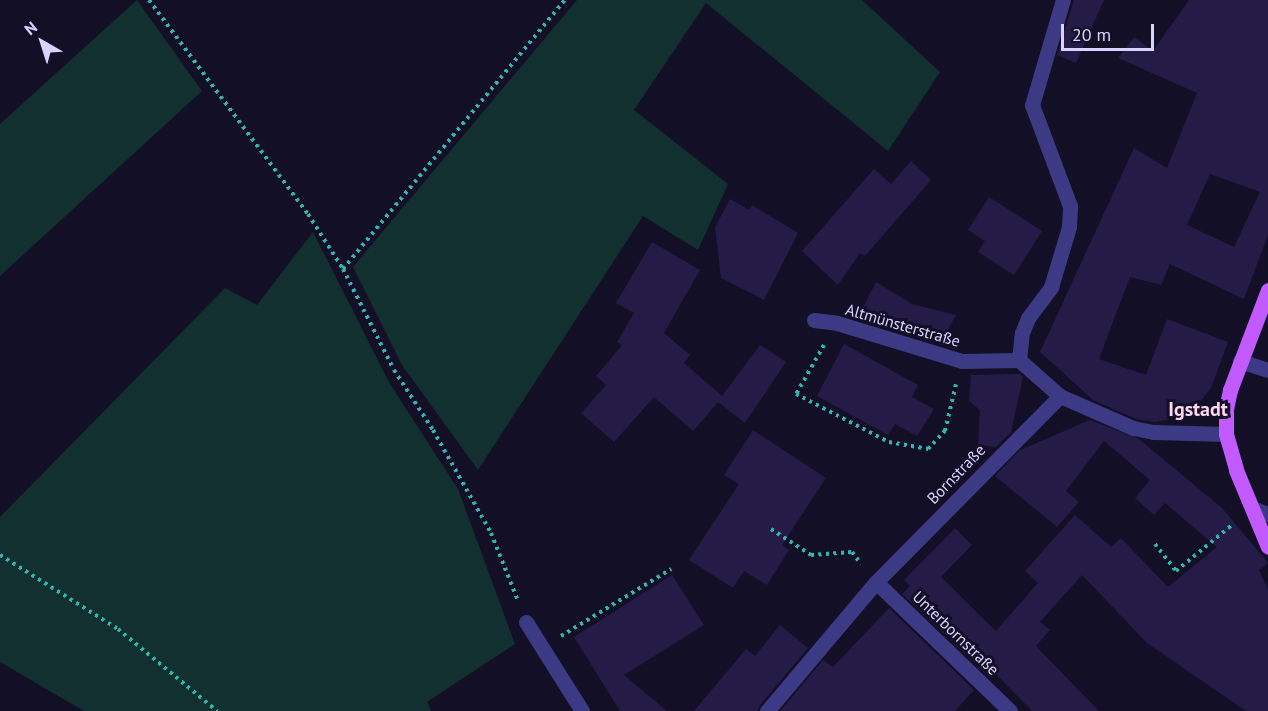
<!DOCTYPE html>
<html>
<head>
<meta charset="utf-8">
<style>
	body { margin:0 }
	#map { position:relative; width:1268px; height:711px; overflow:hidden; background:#130f26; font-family:"PT Sans",sans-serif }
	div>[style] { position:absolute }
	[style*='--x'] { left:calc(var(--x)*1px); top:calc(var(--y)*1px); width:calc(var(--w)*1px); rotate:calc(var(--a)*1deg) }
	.green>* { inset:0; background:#12302f }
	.building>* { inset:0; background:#241b47 }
	.path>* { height:4px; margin-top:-2px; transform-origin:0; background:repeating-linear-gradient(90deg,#2fb8b0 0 3px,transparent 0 7.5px) }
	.minor>* { height:15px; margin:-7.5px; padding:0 7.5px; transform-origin:7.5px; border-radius:7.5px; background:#3d3a85 }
	.major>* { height:15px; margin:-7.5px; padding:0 7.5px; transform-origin:7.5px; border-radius:7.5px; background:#c25bff }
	span { translate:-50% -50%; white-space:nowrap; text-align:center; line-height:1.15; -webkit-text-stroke:6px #130f26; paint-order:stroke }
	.street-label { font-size:16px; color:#d9d4ff }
	.quarter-label { font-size:20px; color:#ffd6f0; font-weight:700 }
	.north { position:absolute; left:12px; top:12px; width:60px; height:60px; -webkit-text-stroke:4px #130f26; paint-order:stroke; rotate:321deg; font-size:16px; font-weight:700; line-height:24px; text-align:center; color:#d9d4ff }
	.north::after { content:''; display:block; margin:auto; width:21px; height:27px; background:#d9d4ff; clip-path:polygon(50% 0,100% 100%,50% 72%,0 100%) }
	.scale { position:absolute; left:1061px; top:24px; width:93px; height:27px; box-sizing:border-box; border:3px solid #d9d4ff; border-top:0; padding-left:8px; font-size:18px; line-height:21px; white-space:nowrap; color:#d9d4ff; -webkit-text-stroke:4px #130f26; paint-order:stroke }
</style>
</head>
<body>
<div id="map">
	<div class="green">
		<i style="clip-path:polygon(137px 0,202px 91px,0 276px,0 124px)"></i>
		<i style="clip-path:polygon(577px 0,862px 0,940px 72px,888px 151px,706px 3px,634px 110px,728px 184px,698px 250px,643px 216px,478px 470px,402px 365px,353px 267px)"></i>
		<i style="clip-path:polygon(313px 232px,390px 384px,458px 489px,515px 644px,427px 702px,431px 711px,84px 711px,0 662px,0 517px,225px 288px,257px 305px)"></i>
	</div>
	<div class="building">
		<i style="clip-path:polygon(1074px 0,1104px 0,1076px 63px,1057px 55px)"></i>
		<i style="clip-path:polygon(evenodd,1189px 0,1268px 0,1268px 235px,1244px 299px,1170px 264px,1161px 285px,1130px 277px,1099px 359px,1146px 375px,1167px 319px,1228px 342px,1211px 388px,1201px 401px,1182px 417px,1155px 422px,1136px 419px,1093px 400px,1040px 352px,1134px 148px,1167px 168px,1197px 93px,1118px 58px,1134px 37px,1153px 51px,1189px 0,1210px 174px,1260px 192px,1234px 247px,1187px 225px,1210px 174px)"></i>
		<i style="clip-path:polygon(911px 161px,931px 180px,865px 256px,860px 253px,838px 285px,802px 251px,874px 169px,891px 184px)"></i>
		<i style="clip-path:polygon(989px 197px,1042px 231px,1014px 275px,978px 252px,985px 241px,968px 230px)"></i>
		<i style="clip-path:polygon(730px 199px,749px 210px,752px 205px,798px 233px,764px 300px,721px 278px,715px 227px)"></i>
		<i style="clip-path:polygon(652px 242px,700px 270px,664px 333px,690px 355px,684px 363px,722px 396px,760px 345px,786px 362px,745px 423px,718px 402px,721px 399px,693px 431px,654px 397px,614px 442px,581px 413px,606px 385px,596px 376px,622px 345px,617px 342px,634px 313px,616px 303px)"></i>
		<i style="clip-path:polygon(876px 282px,912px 304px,956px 315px,942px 341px,858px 317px)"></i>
		<i style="clip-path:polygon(844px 344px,918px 385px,912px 397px,934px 409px,917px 436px,895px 424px,888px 435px,817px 396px)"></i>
		<i style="clip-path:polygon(1020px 374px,1023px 377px,1011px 432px,996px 447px,978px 445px,980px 410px,969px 401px,971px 375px)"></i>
		<i style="clip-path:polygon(1090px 420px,1139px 439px,1222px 508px,1268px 563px,1259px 570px,1268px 589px,1268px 711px,1246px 711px,1147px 643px,1082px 575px,1040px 622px,1050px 630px,1036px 646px,1099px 711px,1032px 711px,993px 671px,988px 676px,902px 594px,910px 586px,904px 580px,955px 528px,972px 545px,941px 577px,996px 631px,1038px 583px,1025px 571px,1075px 515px,1111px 547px,1121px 538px,1168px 587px,1217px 547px,1165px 503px,1154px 515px,1135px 498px,1150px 480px,1104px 441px,1066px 491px,1079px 502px,1057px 527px,995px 476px,1020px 450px)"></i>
		<i style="clip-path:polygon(753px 430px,826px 478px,782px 545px,789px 550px,767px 585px,744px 571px,733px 588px,689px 560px,739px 484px,724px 475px)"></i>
		<i style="clip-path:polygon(672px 575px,704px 625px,624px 675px,667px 711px,620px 711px,574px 637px)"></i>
		<i style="clip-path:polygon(889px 608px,974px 690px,955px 711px,780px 711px,823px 660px,833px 667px)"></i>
		<i style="clip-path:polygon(780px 625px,808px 648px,760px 705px,757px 711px,694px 711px,746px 649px,755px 656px)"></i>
	</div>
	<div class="path">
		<i style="--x:149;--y:0;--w:267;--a:53.4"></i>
		<i style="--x:308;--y:214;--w:65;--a:57.5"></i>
		<i style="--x:343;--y:269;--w:113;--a:63.2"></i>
		<i style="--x:394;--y:370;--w:72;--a:57"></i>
		<i style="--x:433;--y:430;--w:118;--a:60.6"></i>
		<i style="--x:491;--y:533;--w:73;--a:68.3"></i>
		<i style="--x:343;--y:269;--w:349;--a:-50.5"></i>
		<i style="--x:824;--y:345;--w:56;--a:119.7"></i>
		<i style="--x:796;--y:394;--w:105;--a:27.3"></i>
		<i style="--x:889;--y:442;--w:40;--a:10"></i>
		<i style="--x:928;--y:449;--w:25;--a:-47"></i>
		<i style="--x:945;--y:431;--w:48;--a:-76.8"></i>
		<i style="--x:771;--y:529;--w:48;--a:33"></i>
		<i style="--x:811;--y:555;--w:41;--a:-4.2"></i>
		<i style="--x:852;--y:552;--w:15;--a:53"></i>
		<i style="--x:1155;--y:544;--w:34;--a:52"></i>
		<i style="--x:1176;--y:571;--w:74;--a:-39.5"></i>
		<i style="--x:0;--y:555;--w:139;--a:32.1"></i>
		<i style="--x:118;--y:629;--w:129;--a:39.6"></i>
		<i style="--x:561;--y:636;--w:129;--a:-31.3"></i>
	</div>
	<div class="minor">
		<i style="--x:814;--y:320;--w:23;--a:7"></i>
		<i style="--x:837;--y:323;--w:131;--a:16.9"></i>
		<i style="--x:962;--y:361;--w:57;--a:-1"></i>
		<i style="--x:1019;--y:360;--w:55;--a:41.3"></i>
		<i style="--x:1019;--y:360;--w:27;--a:-84"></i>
		<i style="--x:1022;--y:333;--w:16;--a:-68"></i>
		<i style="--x:1028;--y:318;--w:39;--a:-53"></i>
		<i style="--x:1051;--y:287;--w:63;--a:-73.3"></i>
		<i style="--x:1069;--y:227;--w:21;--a:-87"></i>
		<i style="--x:1070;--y:206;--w:108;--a:-110.6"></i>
		<i style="--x:1032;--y:105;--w:109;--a:-73.6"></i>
		<i style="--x:1240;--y:361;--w:29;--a:18"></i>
		<i style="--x:1252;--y:508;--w:17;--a:21"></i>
		<i style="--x:876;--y:582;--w:186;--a:43.9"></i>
		<i style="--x:526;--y:622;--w:105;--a:57.8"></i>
		<i style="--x:767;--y:711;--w:169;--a:-49.8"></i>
		<i style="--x:876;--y:582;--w:262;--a:-45.3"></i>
		<i style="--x:1060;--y:396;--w:80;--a:23.7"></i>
		<i style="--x:1133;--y:428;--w:21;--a:11"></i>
		<i style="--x:1154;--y:432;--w:72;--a:1.6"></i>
	</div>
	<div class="major">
		<i style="--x:1268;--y:290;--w:107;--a:110.8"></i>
		<i style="--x:1230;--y:390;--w:19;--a:102"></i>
		<i style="--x:1226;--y:409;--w:25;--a:90"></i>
		<i style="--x:1226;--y:434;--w:37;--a:74"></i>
		<i style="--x:1236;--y:470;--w:83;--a:67.4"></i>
	</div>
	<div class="street-label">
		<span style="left:903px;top:325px;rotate:16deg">Altmünsterstraße</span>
		<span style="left:956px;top:474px;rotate:-46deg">Bornstraße</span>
		<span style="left:956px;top:633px;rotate:44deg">Unterbornstraße</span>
	</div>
	<div class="quarter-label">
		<span style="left:1198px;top:409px">Igstadt</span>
	</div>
	<div class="north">N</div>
	<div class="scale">20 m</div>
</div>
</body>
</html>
